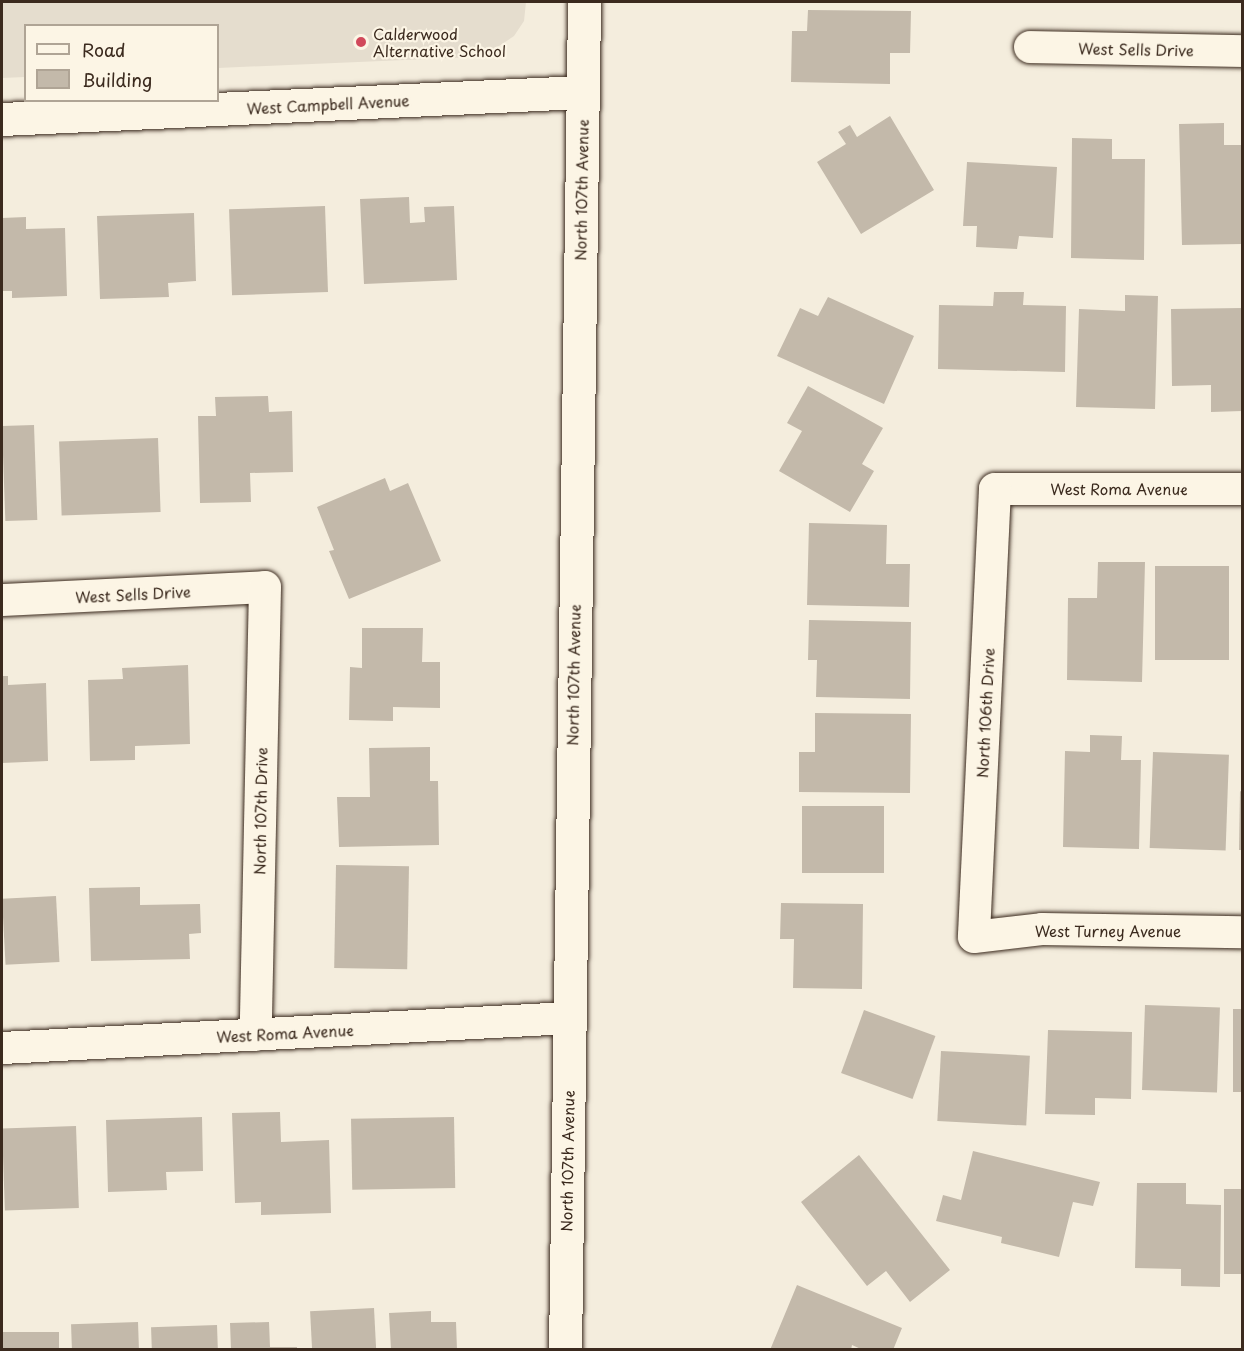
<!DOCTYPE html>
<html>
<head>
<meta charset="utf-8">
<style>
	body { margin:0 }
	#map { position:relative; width:1244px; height:1351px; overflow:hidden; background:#f4eddd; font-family:"Playpen Sans",sans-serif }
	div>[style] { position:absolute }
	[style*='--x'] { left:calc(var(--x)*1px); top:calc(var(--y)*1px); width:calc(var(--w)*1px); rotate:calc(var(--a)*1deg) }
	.built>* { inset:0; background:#e5ddce }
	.building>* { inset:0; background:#c3b9aa; transform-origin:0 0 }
	.roads { filter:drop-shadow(0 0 2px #3b2a1e) drop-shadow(0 0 2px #3b2a1e) }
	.minor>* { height:32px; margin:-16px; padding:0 16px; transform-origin:16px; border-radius:16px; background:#fcf5e5 }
	.tertiary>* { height:33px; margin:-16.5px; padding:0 16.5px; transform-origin:16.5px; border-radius:16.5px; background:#fcf5e5 }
	.secondary>* { height:33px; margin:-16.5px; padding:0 16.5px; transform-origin:16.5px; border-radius:16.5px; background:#fcf5e5 }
	.dots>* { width:16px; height:16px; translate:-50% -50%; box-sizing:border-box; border:3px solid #fcf5e5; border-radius:50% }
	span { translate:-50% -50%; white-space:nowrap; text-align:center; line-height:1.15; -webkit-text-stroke:4.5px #fcf5e5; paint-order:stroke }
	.poi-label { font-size:15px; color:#3b2a1e }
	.left { translate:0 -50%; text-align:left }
	.street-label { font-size:15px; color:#3b2a1e }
	.frame { position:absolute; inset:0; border:3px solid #3b2a1e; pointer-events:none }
	.legend { position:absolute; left:24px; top:24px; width:195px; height:78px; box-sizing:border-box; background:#fcf5e5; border:2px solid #afa495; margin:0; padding:8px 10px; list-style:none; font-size:18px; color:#3b2a1e }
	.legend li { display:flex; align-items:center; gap:12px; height:30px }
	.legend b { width:30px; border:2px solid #afa495 }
</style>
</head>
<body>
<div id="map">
	<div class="built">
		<i style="clip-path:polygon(2px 2px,526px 2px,524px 21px,514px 36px,496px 48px,474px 57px,218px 68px,218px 26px,26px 26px,25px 77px,2px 78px)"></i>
	</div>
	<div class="building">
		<i style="clip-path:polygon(808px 10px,911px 11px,910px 53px,890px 53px,890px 84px,791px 82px,792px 31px,807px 31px)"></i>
		<i style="clip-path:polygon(890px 116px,934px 190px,861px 234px,817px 162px,846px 144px,838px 132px,850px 125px,857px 137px)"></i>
		<i style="clip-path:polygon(1224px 123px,1224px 145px,1242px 145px,1242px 244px,1182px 245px,1179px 124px)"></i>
		<i style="clip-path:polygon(1072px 138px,1112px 139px,1112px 159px,1145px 159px,1144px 260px,1071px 258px)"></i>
		<i style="clip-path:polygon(967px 162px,1057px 167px,1053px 238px,1019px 236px,1017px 249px,976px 247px,977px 226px,963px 226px)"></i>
		<i style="clip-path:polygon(409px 197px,410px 223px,425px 222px,424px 207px,454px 206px,457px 280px,364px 284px,360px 199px)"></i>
		<i style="left:325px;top:206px;width:86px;height:96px;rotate:88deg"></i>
		<i style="clip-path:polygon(194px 213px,196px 281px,168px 283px,169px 297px,100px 299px,97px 216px)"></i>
		<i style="clip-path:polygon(26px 217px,26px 229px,65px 228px,67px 296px,12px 298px,12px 291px,2px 291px,2px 218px)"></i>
		<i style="clip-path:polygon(994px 292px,1024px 292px,1023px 305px,1066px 306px,1065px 372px,938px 369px,939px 305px,993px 306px)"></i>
		<i style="clip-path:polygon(1125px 295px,1158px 296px,1155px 409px,1076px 407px,1079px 309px,1125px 311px)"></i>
		<i style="clip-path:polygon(828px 297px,914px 336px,884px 404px,777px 356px,800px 308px,818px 316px)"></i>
		<i style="clip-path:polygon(1242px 308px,1242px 411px,1211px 412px,1211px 385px,1172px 386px,1171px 309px)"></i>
		<i style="clip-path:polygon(808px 386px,883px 428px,862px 464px,874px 471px,850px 512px,779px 471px,802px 431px,787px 423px)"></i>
		<i style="clip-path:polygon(268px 396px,269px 412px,292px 411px,293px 472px,250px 473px,251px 502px,200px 503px,198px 416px,216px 416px,215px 397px)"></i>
		<i style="left:34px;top:425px;width:95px;height:32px;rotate:88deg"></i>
		<i style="left:158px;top:438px;width:74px;height:99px;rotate:88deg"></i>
		<i style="clip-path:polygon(385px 478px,390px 491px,408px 483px,441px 561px,349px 599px,329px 551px,334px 550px,317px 507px)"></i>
		<i style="clip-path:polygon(809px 523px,887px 525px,886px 564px,910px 564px,909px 607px,807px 605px)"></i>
		<i style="clip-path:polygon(1098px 562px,1145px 562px,1142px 682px,1067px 680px,1068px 598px,1097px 598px)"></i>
		<i style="left:1155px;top:566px;width:74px;height:94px"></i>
		<i style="clip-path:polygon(809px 620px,911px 622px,910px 699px,816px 697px,817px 660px,808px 660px)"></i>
		<i style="clip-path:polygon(362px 628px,423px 628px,422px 662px,440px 662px,440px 708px,393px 707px,393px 721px,349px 720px,350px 667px,362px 668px)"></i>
		<i style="clip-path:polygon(188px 665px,190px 744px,135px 746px,135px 760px,90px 761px,88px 680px,123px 679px,122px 668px)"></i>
		<i style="clip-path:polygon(2px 676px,8px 676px,8px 685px,46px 683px,48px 761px,2px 763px)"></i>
		<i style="clip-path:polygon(815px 713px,911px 714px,910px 793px,799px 792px,799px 752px,815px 752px)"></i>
		<i style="clip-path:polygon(1090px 735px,1122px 736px,1121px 760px,1141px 760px,1139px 849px,1063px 847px,1065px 751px,1090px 752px)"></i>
		<i style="clip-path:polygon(430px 747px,430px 781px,438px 781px,439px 845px,339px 847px,337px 797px,370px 797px,369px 748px)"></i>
		<i style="left:1153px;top:752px;width:76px;height:96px;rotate:2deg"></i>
		<i style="clip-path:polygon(1240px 791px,1242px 792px,1242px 850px,1239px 850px)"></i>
		<i style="left:802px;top:806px;width:82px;height:67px"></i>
		<i style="left:336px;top:865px;width:73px;height:103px;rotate:1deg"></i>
		<i style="clip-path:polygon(140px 887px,140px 905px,200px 904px,201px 933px,189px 934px,190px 959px,91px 961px,89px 888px)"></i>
		<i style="left:56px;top:896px;width:66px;height:54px;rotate:87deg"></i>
		<i style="clip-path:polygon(781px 903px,863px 904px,862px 989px,793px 988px,794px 939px,780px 939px)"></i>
		<i style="left:1145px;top:1005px;width:75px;height:85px;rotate:2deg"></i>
		<i style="left:1233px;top:1009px;width:9px;height:83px"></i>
		<i style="left:864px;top:1010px;width:76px;height:67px;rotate:20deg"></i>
		<i style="clip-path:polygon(1048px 1030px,1132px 1032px,1131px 1099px,1095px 1098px,1095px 1115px,1045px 1114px)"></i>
		<i style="left:941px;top:1051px;width:89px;height:70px;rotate:3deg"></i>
		<i style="clip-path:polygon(280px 1112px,281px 1142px,329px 1140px,331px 1213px,261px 1215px,261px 1202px,235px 1203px,232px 1113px)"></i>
		<i style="clip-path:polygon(202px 1117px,203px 1171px,166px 1172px,167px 1190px,108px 1192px,106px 1120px)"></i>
		<i style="left:454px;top:1117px;width:71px;height:103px;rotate:89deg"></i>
		<i style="left:76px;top:1126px;width:82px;height:74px;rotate:88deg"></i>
		<i style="clip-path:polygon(973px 1151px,1100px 1182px,1093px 1206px,1073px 1202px,1059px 1257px,1001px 1243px,1002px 1237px,936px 1221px,943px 1195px,961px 1200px)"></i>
		<i style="clip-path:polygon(859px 1155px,950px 1270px,910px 1302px,886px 1271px,867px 1286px,801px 1202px)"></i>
		<i style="clip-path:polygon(1137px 1183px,1186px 1183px,1186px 1204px,1221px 1205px,1220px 1287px,1181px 1286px,1181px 1269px,1135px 1268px)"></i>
		<i style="left:1224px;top:1189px;width:18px;height:85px"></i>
		<i style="clip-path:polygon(797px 1285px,902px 1328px,893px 1350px,863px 1350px,852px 1345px,851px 1350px,770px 1350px)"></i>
		<i style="left:374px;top:1308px;width:42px;height:64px;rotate:87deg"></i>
		<i style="clip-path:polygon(431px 1311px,431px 1322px,456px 1322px,457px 1350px,391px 1350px,389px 1313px)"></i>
		<i style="left:138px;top:1322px;width:28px;height:67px;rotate:88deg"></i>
		<i style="clip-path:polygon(269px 1322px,270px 1347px,297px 1347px,297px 1350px,231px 1350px,230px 1323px)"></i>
		<i style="left:217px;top:1325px;width:25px;height:66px;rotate:88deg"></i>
		<i style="left:59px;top:1332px;width:18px;height:57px;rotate:90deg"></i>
	</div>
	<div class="roads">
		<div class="minor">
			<i style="--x:1030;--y:47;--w:212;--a:1.1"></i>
			<i style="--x:1242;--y:489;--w:247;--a:180"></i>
			<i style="--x:995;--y:489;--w:448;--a:92.7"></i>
			<i style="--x:974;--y:937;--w:68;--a:-6.7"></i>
			<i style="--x:1042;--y:929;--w:200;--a:0.9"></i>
			<i style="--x:2;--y:600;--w:263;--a:-2.8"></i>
			<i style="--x:265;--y:587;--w:448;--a:91.2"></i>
			<i style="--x:2;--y:1048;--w:567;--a:-3.03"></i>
		</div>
		<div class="tertiary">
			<i style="--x:2;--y:119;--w:581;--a:-2.67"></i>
		</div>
		<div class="secondary">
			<i style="--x:565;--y:1350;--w:1348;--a:-89.19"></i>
		</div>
	</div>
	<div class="dots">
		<i style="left:361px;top:42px;background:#d1495b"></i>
	</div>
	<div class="poi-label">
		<span class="left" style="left:373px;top:42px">Calderwood<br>Alternative School</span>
	</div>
	<div class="street-label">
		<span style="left:1136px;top:49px;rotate:1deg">West Sells Drive</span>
		<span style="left:328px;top:104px;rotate:-3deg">West Campbell Avenue</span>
		<span style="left:581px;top:190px;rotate:-89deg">North 107th Avenue</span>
		<span style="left:1119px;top:489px">West Roma Avenue</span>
		<span style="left:133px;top:594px;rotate:-3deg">West Sells Drive</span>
		<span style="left:573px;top:675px;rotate:-89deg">North 107th Avenue</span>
		<span style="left:985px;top:713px;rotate:-87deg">North 106th Drive</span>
		<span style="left:260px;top:811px;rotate:-89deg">North 107th Drive</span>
		<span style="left:1108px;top:931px">West Turney Avenue</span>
		<span style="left:285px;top:1033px;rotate:-3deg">West Roma Avenue</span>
		<span style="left:567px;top:1161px;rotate:-89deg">North 107th Avenue</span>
	</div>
	<div class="frame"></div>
	<ul class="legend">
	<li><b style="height:8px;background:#fcf5e5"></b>Road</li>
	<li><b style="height:16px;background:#c3b9aa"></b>Building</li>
	</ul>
</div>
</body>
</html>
